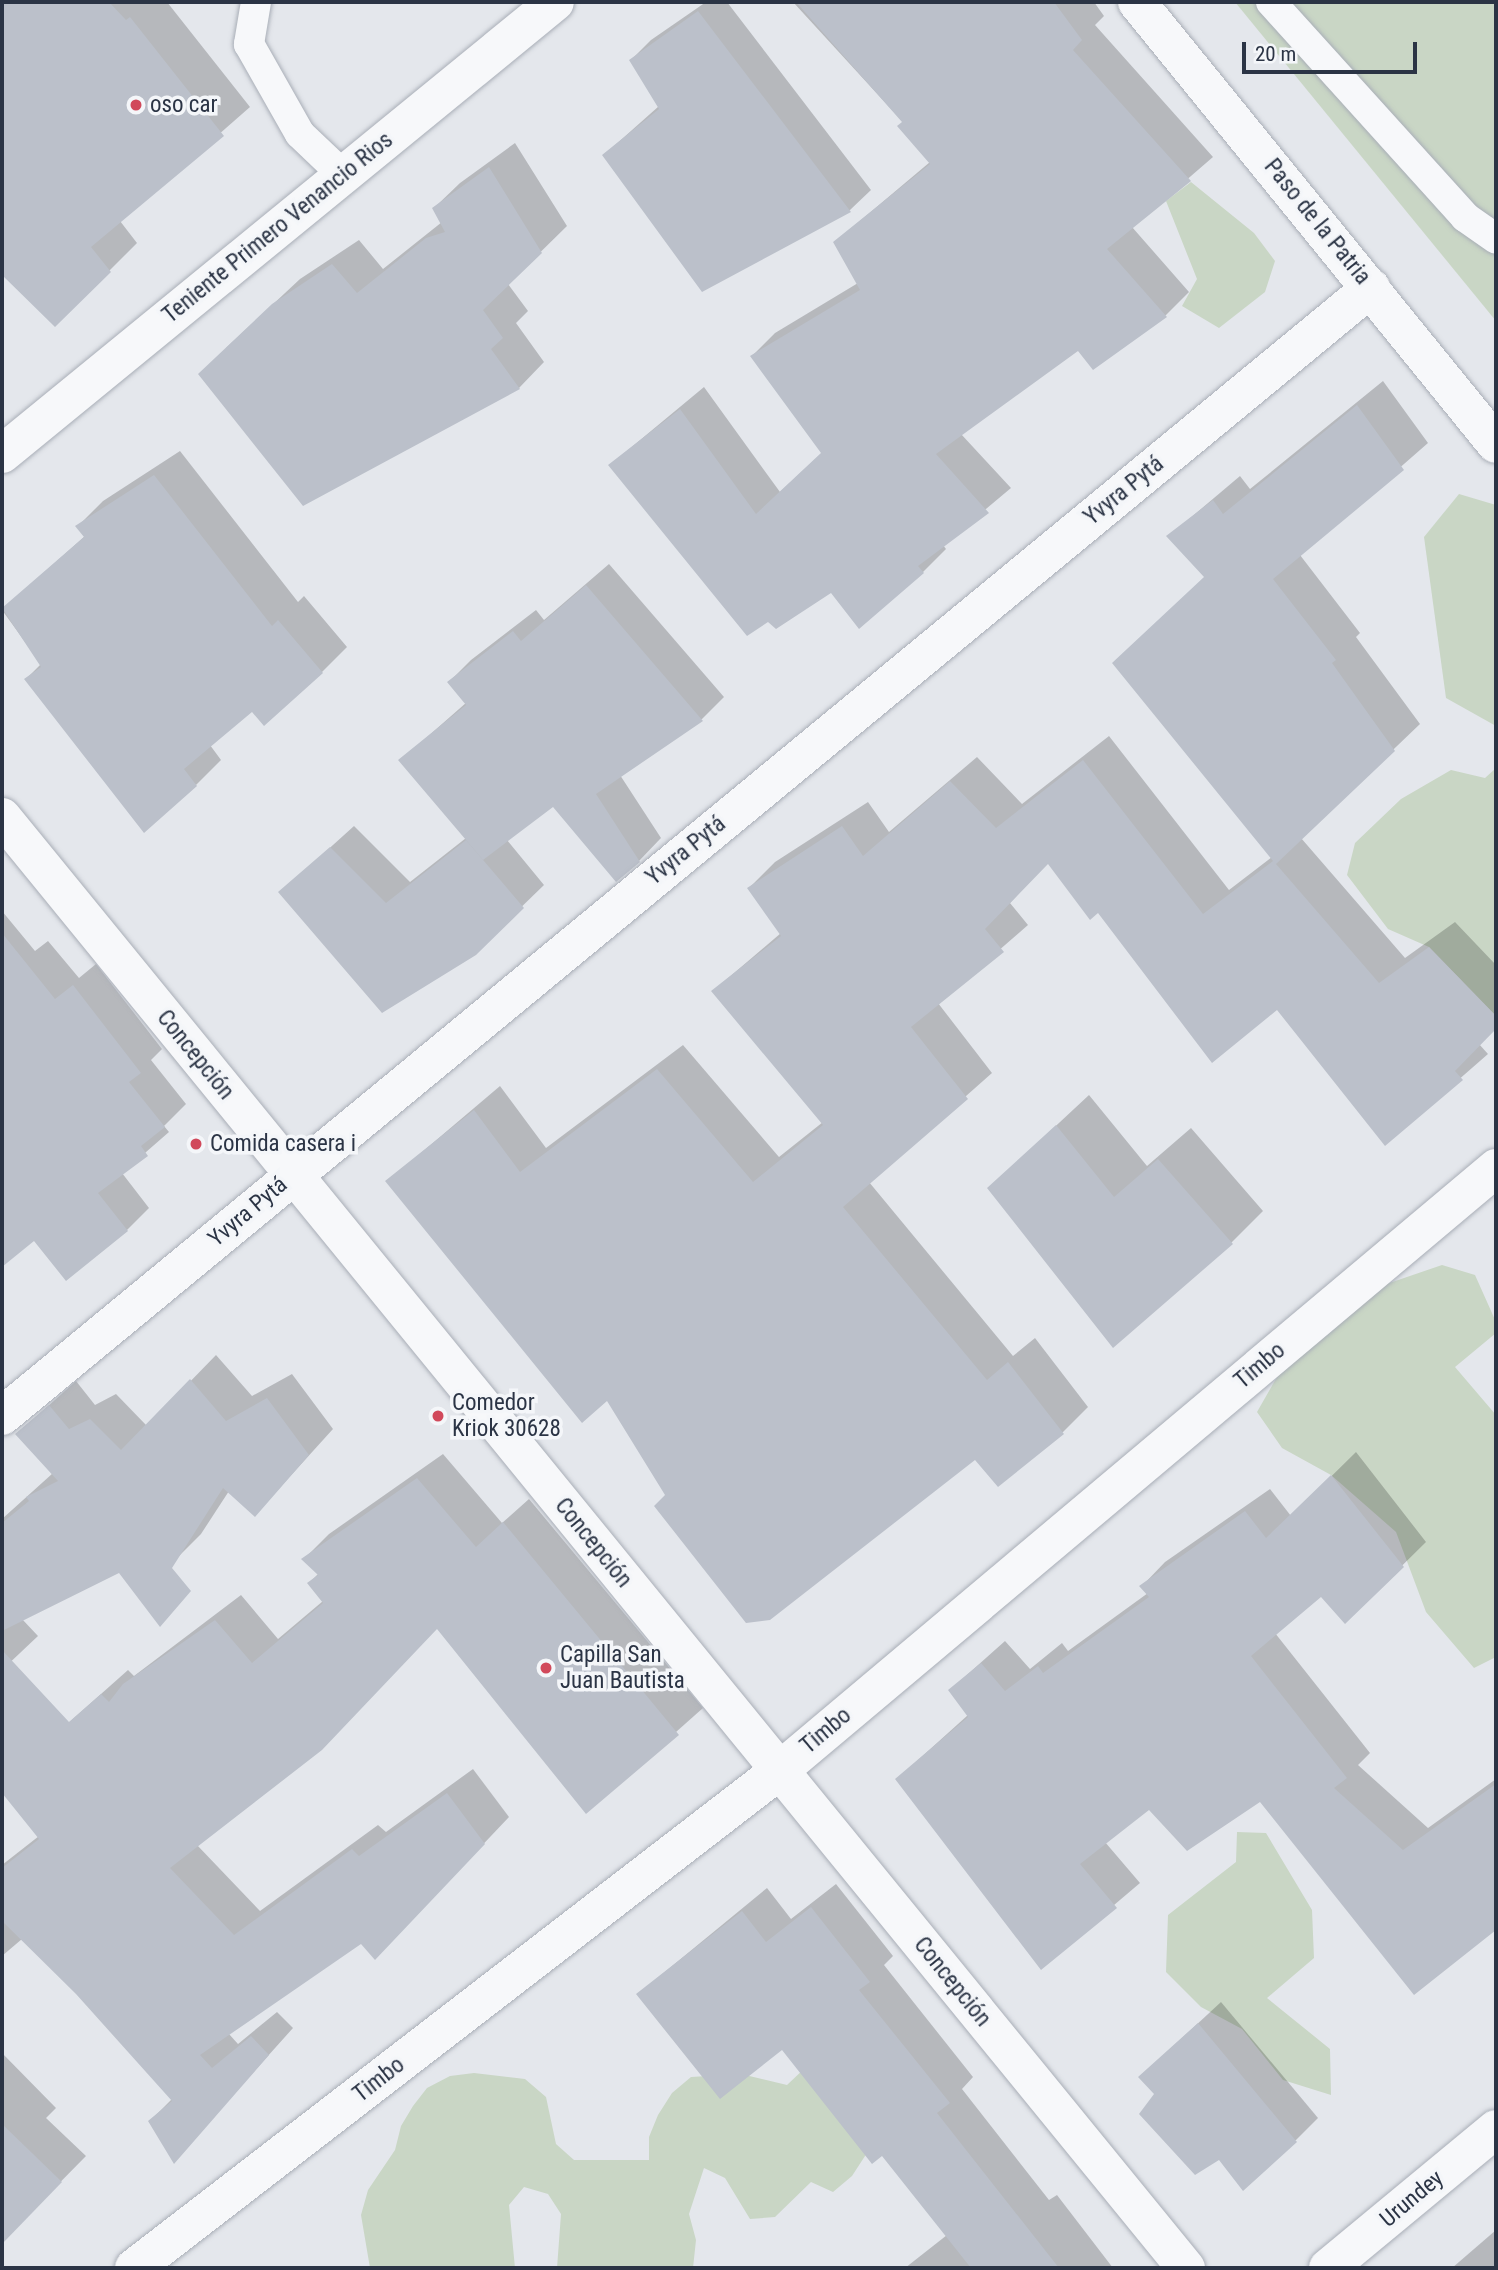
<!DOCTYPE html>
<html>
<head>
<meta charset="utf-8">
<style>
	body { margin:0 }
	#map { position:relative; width:1498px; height:2270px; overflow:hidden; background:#e4e7ec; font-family:"Roboto Condensed",sans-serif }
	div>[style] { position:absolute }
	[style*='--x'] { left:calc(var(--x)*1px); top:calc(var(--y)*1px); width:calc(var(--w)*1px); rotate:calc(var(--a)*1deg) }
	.green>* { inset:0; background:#c9d6c5 }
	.shadow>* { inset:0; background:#0003 }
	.building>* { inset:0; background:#bbc0ca }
	.roads { filter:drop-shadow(0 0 2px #a9aeb7) drop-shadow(0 0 2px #a9aeb7) }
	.service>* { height:30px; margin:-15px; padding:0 15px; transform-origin:15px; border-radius:15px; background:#f7f8fa }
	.minor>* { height:38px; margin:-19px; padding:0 19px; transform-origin:19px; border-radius:19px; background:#f7f8fa }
	.tertiary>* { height:38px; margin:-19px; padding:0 19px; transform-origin:19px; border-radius:19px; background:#f7f8fa }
	.dots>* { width:19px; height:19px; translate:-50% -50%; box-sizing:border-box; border:4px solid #f4f6f9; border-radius:50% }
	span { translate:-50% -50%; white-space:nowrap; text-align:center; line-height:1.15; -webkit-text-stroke:7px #f4f6f9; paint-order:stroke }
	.poi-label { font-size:23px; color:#2b3445 }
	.left { translate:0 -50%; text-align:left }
	.street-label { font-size:23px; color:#2b3445 }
	.frame { position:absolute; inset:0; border:4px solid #2b3445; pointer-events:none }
	.scale { position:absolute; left:1242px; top:42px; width:175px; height:32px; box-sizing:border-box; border:4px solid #2b3445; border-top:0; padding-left:9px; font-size:21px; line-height:24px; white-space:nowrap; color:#2b3445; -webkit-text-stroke:5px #f4f6f9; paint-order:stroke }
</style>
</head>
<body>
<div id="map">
	<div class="green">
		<i style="clip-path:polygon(1235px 2px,1496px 2px,1496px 321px)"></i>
		<i style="clip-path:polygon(1191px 182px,1254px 233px,1275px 261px,1265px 292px,1219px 328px,1182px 306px,1197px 279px,1166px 201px)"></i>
		<i style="clip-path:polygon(1459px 494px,1496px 505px,1496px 726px,1446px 698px,1424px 537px)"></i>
		<i style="clip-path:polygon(1496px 768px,1496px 1016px,1429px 947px,1388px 929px,1347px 875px,1355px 843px,1401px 799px,1451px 770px,1485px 778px)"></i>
		<i style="clip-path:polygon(1442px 1265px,1475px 1275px,1496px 1322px,1496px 1333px,1455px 1367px,1496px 1415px,1496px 1657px,1474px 1668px,1426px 1612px,1396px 1532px,1331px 1475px,1282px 1448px,1257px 1412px,1305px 1328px,1369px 1290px)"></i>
		<i style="clip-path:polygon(1237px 1832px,1266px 1833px,1312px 1910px,1314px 1958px,1267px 1998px,1330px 2049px,1331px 2095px,1283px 2080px,1242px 2029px,1201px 2007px,1166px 1972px,1168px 1915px,1236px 1862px)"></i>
		<i style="clip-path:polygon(823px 2051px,878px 2136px,852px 2176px,833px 2192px,811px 2182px,775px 2217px,750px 2219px,725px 2178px,704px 2168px,689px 2214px,696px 2240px,693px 2268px,557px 2268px,561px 2214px,548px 2194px,524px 2187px,509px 2205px,515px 2268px,370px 2268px,361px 2215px,368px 2190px,395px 2150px,401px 2126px,413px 2106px,427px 2088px,450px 2076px,474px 2073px,525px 2079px,546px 2097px,556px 2144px,574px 2160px,649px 2160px,649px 2137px,658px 2115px,672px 2093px,691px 2077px,741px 2074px,787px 2085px)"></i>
	</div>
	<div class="shadow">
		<i style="clip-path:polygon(2px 2px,167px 2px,250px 107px,120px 221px,137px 243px,55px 325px,2px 273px)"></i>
		<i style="clip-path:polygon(706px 2px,727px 2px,871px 190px,850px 210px,703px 289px,604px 155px,659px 106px,631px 60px,651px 40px)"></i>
		<i style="clip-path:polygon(793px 2px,1094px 2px,1104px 16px,1095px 25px,1213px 157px,1132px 227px,1189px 292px,1166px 315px,1093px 367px,1079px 348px,961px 434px,1011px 488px,943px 545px,946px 549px,923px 572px,832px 591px,610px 465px,704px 387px,780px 492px,823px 452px,752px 356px,775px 333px,858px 283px,835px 242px,930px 162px,903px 122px)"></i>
		<i style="clip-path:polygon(515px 143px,567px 226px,508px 284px,528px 311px,516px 323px,544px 362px,519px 388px,226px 348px,300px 279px,359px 240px,383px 269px,442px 222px,434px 208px,460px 183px)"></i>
		<i style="clip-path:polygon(1383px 381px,1428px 443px,1300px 555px,1360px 633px,1356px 637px,1420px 724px,1301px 838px,1405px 958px,1455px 922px,1496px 965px,1496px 1027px,1479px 1044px,1488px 1054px,1385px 1144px,1278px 1008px,1099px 910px,1048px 862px,1010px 903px,1028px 925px,938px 1003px,992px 1073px,869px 1182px,1013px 1356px,1035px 1338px,1088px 1407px,1063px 1432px,975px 1458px,667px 1495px,607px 1398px,388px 1181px,500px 1086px,546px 1148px,683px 1045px,779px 1157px,823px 1122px,713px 991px,781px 933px,749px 888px,775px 862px,868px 802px,889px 832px,977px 757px,1022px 804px,1109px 736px,1229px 890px,1272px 857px,1205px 576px,1169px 536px,1240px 476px,1250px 489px)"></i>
		<i style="clip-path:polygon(180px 451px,298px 602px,304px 596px,347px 647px,322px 672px,252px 709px,210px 745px,221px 760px,196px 785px,26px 679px,41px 664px,2px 610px,85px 536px,78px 526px,103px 501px)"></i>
		<i style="clip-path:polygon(609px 564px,724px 697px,702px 719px,620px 775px,661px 838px,639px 861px,554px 805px,507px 840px,544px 885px,474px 953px,281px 892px,354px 826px,410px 882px,466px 838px,401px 760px,467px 702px,449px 682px,471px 660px,536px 610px,544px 620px)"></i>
		<i style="clip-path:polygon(2px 911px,35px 951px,48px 941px,79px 978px,96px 964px,162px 1049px,151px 1060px,186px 1104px,164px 1126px,169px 1132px,122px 1173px,149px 1208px,127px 1230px,34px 1239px,2px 1264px)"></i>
		<i style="clip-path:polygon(1089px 1095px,1147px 1166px,1191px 1128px,1263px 1211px,1231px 1243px,989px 1188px)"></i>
		<i style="clip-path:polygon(216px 1355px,252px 1396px,292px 1374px,333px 1429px,255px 1515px,229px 1491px,201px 1534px,176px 1559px,119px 1571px,22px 1619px,38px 1636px,2px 1670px,2px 1519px,53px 1473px,17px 1434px,76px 1381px,95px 1405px,116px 1394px,147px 1426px)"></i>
		<i style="clip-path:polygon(1356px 1452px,1426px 1542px,1345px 1622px,1322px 1594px,1275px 1633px,1370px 1753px,1358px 1765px,1428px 1828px,1496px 1779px,1496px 1928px,1414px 1992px,1260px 1800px,1149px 1807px,1105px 1842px,1140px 1883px,1041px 1967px,897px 1779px,968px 1715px,950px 1690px,1005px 1641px,1030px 1669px,1062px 1643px,1068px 1651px,1148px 1593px,1142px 1586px,1165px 1562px,1270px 1489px,1291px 1516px)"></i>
		<i style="clip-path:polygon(443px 1454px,502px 1523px,529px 1499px,703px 1708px,586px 1812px,438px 1627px,197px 1845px,260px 1911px,378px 1825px,386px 1832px,473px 1769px,509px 1817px,400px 1932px,362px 1942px,229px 2034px,238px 2044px,277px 2012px,293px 2028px,174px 2161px,150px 2121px,172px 2099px,78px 1992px,22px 1939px,2px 1956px,2px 1865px,39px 1836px,2px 1790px,2px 1782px,128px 1670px,134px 1676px,241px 1595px,278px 1639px,323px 1601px,309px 1583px,319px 1573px,304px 1559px,329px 1534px)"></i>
		<i style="clip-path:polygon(836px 1884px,893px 1956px,884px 1965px,973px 2077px,962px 2089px,1049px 2200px,1057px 2195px,1113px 2268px,905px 2268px,947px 2235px,882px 2154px,782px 2048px,638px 1994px,767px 1888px,791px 1919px)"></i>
		<i style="clip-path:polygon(1221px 2002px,1318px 2118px,1296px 2140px,1220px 2158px,1140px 2077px)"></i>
		<i style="clip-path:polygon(2px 2053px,56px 2108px,46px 2118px,86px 2156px,23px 2220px,13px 2211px,2px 2221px)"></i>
		<i style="clip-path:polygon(1496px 2230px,1496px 2268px,1452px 2268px)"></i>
	</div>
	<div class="building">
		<i style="clip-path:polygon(2px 2px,109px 2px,126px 20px,130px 17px,224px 136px,91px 247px,111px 272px,55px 327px,2px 275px)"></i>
		<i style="clip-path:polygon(796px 2px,1054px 2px,1082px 40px,1073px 50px,1191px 181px,1107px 249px,1167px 317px,1093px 370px,1078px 351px,936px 454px,989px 513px,918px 566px,924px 573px,859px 629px,831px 593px,776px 629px,768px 622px,747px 636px,608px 465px,680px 409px,756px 514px,821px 453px,750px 356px,860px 290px,833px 242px,930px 164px,897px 126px,902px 122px)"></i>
		<i style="clip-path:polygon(698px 11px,851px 212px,702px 292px,602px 155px,659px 109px,629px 60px)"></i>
		<i style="clip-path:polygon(489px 167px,542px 253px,483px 310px,503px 338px,491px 349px,520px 389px,303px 506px,198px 374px,272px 304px,332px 264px,357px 293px,426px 238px,445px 232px,432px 208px)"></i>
		<i style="clip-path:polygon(1357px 405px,1404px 470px,1273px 579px,1336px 660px,1332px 663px,1395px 751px,1276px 864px,1379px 983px,1429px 947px,1496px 1016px,1496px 1029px,1455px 1071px,1463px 1080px,1385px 1146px,1277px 1010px,1212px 1063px,1098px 913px,1090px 920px,1048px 864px,985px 929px,1004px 952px,911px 1027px,968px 1099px,843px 1207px,987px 1380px,1008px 1362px,1064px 1434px,998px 1487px,975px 1460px,770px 1620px,746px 1623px,654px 1506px,665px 1495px,607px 1401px,582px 1423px,385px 1181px,474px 1110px,520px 1172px,657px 1069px,753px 1182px,823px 1125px,711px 991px,781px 936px,747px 888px,842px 826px,863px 856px,950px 781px,996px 828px,1083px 760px,1203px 914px,1273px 861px,1112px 663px,1204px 577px,1166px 536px,1213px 500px,1223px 514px)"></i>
		<i style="clip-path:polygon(154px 475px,272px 626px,278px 620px,323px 673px,264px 726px,252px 712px,184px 769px,197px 786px,144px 833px,24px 679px,41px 667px,2px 608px,84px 537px,75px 526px)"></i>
		<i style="clip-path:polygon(586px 585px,703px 721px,596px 794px,640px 862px,616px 882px,553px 807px,483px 860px,398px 760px,466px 705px,447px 682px,513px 631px,521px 641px)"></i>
		<i style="clip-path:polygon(466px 840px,524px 908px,476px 955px,382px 1013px,278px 892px,330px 847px,386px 903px)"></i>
		<i style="clip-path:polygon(2px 933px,55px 999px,73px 985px,141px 1073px,129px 1082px,165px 1127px,141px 1146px,148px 1156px,98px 1193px,128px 1231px,66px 1281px,34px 1241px,2px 1267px)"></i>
		<i style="clip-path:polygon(1056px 1125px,1114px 1197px,1158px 1159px,1233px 1244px,1113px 1348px,987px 1188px)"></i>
		<i style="clip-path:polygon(190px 1379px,226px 1421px,267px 1398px,309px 1455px,255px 1517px,223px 1488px,172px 1568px,191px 1591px,160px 1627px,119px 1573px,2px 1631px,2px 1523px,29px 1501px,26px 1497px,58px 1481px,15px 1434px,49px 1405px,69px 1429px,90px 1419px,121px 1450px)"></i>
		<i style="clip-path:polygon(1331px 1475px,1404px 1567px,1345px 1624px,1321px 1597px,1251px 1656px,1347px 1778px,1334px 1788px,1403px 1850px,1496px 1784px,1496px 1930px,1414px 1995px,1260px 1802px,1187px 1851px,1149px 1810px,1080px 1864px,1117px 1908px,1041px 1970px,895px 1779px,968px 1717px,948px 1690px,981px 1663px,1005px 1691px,1038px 1666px,1043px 1673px,1149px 1597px,1139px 1586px,1245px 1511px,1266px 1538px)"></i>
		<i style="clip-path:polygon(417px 1478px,476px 1547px,503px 1522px,679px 1735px,586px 1814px,437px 1629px,322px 1750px,170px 1868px,234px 1935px,352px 1849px,359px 1856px,447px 1793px,485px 1844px,375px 1960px,361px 1944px,200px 2055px,212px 2068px,251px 2036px,269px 2055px,174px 2164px,148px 2121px,172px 2101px,76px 1994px,2px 1921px,2px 1868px,39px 1839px,2px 1793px,2px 1650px,69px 1722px,101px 1694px,109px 1702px,123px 1684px,215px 1620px,252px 1663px,323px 1603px,307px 1583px,318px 1575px,301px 1559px)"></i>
		<i style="clip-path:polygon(811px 1907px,870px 1982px,859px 1990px,950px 2103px,937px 2113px,1059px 2268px,971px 2268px,882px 2156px,872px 2164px,782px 2050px,720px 2099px,636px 1994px,742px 1911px,766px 1942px)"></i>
		<i style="clip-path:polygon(1198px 2023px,1297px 2142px,1243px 2191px,1219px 2160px,1195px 2175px,1139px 2114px,1154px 2094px,1138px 2077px)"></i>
		<i style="clip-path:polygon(2px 2124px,62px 2182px,2px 2244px)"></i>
	</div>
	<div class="roads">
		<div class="service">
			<i style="--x:256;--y:2;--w:43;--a:99.5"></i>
			<i style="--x:249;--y:44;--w:103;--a:60.5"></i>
			<i style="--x:300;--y:134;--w:59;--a:43.6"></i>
			<i style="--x:1271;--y:2;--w:290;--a:47.9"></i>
			<i style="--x:1465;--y:217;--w:38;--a:35"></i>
		</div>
		<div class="minor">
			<i style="--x:2;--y:454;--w:714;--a:-39.26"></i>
			<i style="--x:2;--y:1416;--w:1774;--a:-39.49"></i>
			<i style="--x:134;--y:2268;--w:814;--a:-37.62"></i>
			<i style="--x:779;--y:1771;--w:937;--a:-40.06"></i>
			<i style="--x:1328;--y:2268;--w:218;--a:-39.6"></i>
		</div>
		<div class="tertiary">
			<i style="--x:1137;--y:2;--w:569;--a:50.92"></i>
			<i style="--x:2;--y:817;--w:1873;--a:50.79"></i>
		</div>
	</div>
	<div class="dots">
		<i style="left:136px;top:105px;background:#d1495b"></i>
		<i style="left:196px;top:1144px;background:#d1495b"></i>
		<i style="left:438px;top:1416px;background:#d1495b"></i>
		<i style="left:546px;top:1668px;background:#d1495b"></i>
	</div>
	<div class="poi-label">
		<span class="left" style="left:150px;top:105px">oso car</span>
		<span class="left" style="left:210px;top:1144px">Comida casera i</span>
		<span class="left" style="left:452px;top:1416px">Comedor<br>Kriok 30628</span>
		<span class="left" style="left:560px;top:1668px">Capilla San<br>Juan Bautista</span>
	</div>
	<div class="street-label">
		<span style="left:1317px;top:222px;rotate:51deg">Paso de la Patria</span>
		<span style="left:278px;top:228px;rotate:-39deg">Teniente Primero Venancio Rios</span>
		<span style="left:1124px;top:491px;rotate:-39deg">Yvyra Pytá</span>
		<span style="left:686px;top:851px;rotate:-39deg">Yvyra Pytá</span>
		<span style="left:195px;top:1055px;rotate:51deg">Concepción</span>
		<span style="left:248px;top:1212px;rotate:-40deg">Yvyra Pytá</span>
		<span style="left:1260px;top:1366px;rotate:-40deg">Timbo</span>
		<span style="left:593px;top:1543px;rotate:51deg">Concepción</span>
		<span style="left:826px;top:1731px;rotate:-40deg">Timbo</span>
		<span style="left:952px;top:1982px;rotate:51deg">Concepción</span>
		<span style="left:379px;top:2080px;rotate:-38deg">Timbo</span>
		<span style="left:1412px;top:2199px;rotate:-40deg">Urundey</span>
	</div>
	<div class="frame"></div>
	<div class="scale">20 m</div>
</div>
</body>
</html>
